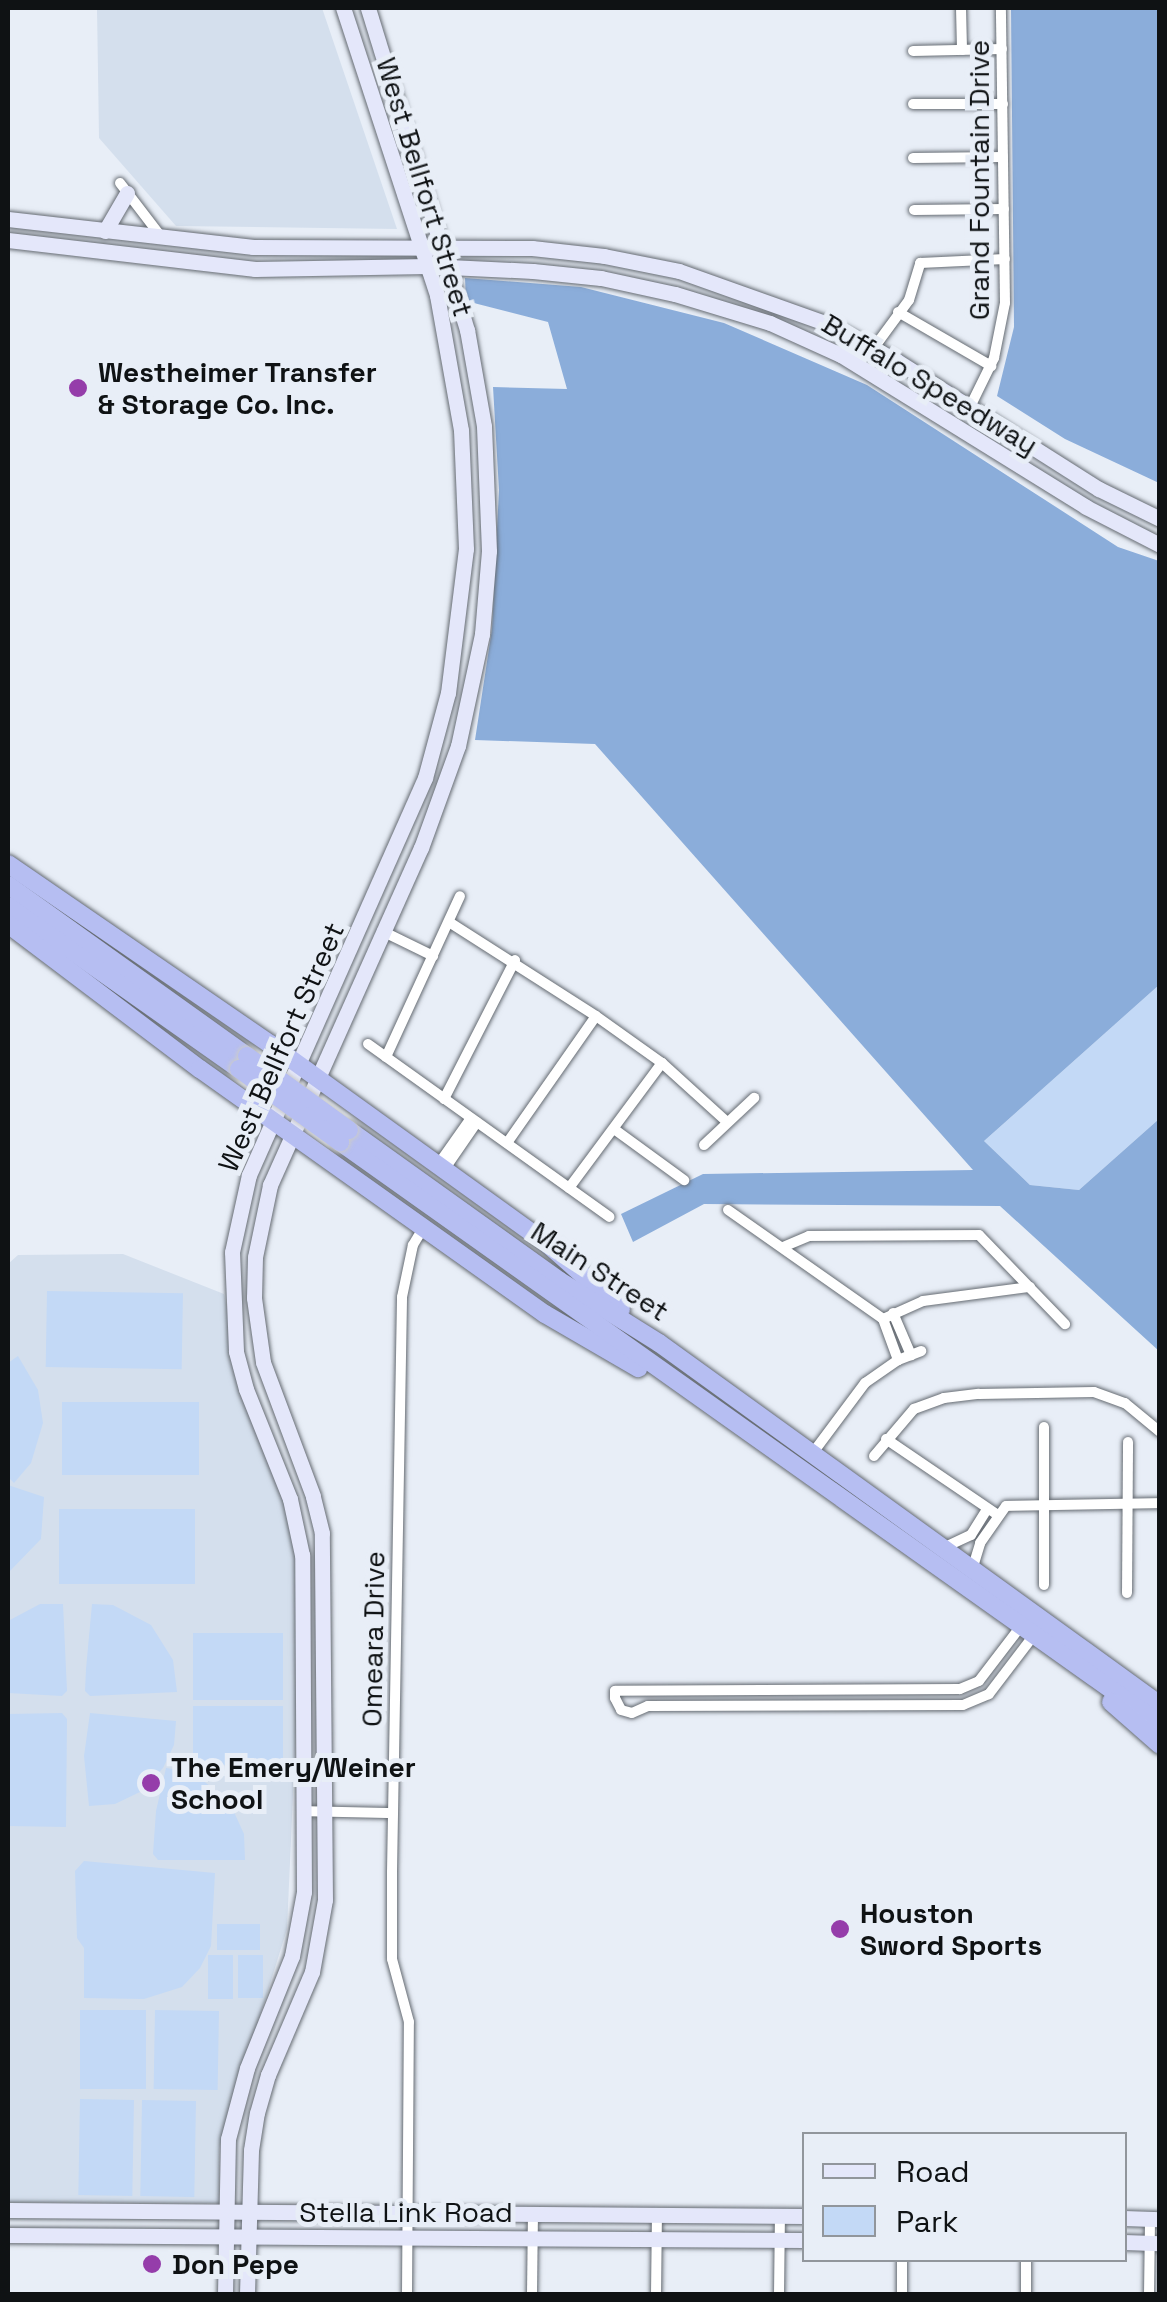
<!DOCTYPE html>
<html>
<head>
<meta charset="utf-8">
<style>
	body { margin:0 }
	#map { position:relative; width:1167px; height:2302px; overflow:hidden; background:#e8eef7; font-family:"Space Grotesk",sans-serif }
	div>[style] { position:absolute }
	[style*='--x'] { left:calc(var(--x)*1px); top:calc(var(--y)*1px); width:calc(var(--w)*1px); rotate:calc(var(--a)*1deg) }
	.built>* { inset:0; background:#d4dfed }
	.green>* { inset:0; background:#c3d9f6; transform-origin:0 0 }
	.forest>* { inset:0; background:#8badda }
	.roads { filter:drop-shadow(0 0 2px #656b72) drop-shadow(0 0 2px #656b72) }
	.minor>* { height:10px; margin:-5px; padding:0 5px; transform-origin:5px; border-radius:5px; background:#fff }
	.secondary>* { height:15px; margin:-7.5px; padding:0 7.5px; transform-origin:7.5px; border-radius:7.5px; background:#e4e7fa }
	.trunk>* { height:18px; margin:-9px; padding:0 9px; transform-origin:9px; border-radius:9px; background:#b6bef2 }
	.bridges { filter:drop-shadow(0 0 2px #cacbcb) drop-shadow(0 0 2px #cacbcb) }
	.trunk-bridge>* { height:18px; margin:-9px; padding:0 9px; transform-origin:9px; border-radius:9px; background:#b6bef2 }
	.dots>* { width:28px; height:28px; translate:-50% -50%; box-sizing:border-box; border:5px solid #e8eef7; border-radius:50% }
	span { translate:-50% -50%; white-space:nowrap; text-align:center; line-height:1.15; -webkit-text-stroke:10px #e8eef7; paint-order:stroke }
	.street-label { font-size:28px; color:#0f1214 }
	.poi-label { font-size:28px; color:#0f1214; font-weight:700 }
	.left { translate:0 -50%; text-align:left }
	.frame { position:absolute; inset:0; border:10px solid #0f1214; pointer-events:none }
	.legend { position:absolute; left:802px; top:2132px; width:325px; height:130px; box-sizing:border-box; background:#e8eef7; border:2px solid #91969c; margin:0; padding:12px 18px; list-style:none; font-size:30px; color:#0f1214 }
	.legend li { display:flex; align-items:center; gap:20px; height:50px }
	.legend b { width:50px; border:2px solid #91969c }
</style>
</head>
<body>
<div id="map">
	<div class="built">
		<i style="clip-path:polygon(97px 8px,322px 8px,397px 229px,176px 226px,99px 138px)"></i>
		<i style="clip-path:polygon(123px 1254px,224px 1294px,250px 1417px,295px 1529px,300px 1637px,287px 1929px,219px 2148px,219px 2203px,8px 2202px,8px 1264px,18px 1255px)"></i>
	</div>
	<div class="green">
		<i style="clip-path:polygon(1159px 985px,1159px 1119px,1079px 1190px,1030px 1185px,984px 1141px)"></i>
		<i style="left:47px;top:1291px;width:136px;height:76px;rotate:1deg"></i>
		<i style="clip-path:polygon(18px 1356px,38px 1390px,43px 1423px,31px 1463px,14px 1483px,8px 1477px,8px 1363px)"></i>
		<i style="left:62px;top:1402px;width:137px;height:73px"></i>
		<i style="clip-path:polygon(8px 1485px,44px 1497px,41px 1539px,8px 1573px)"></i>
		<i style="left:59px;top:1509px;width:136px;height:75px"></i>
		<i style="clip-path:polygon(40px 1604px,63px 1604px,67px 1691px,62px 1696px,8px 1693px,8px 1621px)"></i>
		<i style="clip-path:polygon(92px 1604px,113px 1605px,151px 1625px,173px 1660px,177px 1692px,90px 1696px,85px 1691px,86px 1669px)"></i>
		<i style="left:193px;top:1633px;width:90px;height:67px"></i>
		<i style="left:193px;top:1706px;width:90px;height:59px"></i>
		<i style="clip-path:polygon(62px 1713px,67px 1719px,66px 1827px,8px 1826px,8px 1714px)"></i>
		<i style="clip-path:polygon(90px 1713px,176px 1721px,174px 1745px,163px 1768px,142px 1791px,115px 1804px,89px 1806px,84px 1756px)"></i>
		<i style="clip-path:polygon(166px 1768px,192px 1772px,229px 1801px,244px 1834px,245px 1860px,158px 1860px,153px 1854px,156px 1811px)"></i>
		<i style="clip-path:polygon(84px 1861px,215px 1873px,211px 1946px,200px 1968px,182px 1987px,144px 1999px,84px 1998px,84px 1948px,77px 1938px,75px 1871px)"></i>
		<i style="left:217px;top:1924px;width:43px;height:26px"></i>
		<i style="left:208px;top:1955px;width:25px;height:44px"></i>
		<i style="left:238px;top:1955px;width:25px;height:43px"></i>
		<i style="left:80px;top:2010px;width:66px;height:79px"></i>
		<i style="left:155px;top:2010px;width:64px;height:79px;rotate:1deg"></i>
		<i style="left:80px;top:2099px;width:54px;height:96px;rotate:1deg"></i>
		<i style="left:142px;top:2100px;width:54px;height:96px;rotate:1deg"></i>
	</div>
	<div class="forest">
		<i style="clip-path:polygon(1011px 8px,1159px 8px,1159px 483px,1065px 439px,997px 396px,1014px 327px)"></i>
		<i style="clip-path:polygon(465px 278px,581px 287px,724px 323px,867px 385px,1118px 547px,1159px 561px,1159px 985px,984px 1141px,1030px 1185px,1079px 1190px,1159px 1119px,1159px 1351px,1000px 1206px,704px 1204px,633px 1242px,621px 1214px,703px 1174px,973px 1170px,595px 744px,475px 740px,492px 629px,499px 490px,493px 387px,567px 389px,548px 322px,466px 301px)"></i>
	</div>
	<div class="roads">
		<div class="minor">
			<i style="--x:961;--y:8;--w:42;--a:88.6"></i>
			<i style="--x:913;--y:51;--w:89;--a:-1.3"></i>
			<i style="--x:913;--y:104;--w:90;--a:0"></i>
			<i style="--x:913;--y:158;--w:90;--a:-0.6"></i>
			<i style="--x:120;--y:183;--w:69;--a:52.6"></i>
			<i style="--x:914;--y:210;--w:90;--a:-0.6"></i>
			<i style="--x:898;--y:312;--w:108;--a:30.1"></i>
			<i style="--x:873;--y:349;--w:61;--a:-53.7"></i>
			<i style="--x:909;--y:300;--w:39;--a:-73"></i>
			<i style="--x:920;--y:263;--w:85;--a:-2.7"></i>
			<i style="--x:970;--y:407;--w:55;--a:-63.9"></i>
			<i style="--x:994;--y:358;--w:56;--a:-78.7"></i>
			<i style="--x:1005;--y:303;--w:295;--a:-90.8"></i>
			<i style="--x:449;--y:922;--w:174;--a:32.6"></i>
			<i style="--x:596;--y:1016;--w:81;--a:35.5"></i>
			<i style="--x:662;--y:1063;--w:88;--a:42.2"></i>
			<i style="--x:382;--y:931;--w:57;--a:26.1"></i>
			<i style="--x:368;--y:1044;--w:297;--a:35.6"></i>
			<i style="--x:386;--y:1057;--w:177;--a:-65.3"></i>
			<i style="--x:444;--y:1099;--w:156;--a:-62.9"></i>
			<i style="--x:614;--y:1129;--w:87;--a:36.1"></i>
			<i style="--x:507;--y:1143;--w:155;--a:-55"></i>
			<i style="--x:704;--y:1145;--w:69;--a:-43.2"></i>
			<i style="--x:438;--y:1165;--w:57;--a:-54.9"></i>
			<i style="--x:444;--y:1170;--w:58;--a:-55.5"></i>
			<i style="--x:569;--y:1188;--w:156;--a:-53.4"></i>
			<i style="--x:728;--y:1210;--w:189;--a:35.1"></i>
			<i style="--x:883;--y:1319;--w:44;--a:69.9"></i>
			<i style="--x:783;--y:1247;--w:28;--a:-23"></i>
			<i style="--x:809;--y:1236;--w:170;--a:-0.3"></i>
			<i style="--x:979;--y:1235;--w:124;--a:46"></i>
			<i style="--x:893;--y:1313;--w:46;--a:66.8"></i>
			<i style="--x:883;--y:1319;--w:44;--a:-24.2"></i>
			<i style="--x:923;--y:1301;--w:108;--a:-7.5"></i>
			<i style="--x:886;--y:1439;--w:135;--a:34.2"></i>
			<i style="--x:812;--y:1454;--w:89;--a:-53.3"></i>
			<i style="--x:865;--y:1383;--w:40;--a:-34.9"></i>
			<i style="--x:898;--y:1360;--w:25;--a:-21"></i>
			<i style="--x:874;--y:1456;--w:62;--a:-49.6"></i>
			<i style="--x:914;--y:1409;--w:32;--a:-20"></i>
			<i style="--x:944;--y:1398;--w:35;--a:-7"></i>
			<i style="--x:979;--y:1394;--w:115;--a:-1"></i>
			<i style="--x:1094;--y:1392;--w:33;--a:20"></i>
			<i style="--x:1125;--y:1403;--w:45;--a:39.6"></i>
			<i style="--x:943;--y:1548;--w:31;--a:-25"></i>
			<i style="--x:971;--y:1535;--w:31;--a:-58"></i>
			<i style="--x:972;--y:1570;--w:28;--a:-73"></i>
			<i style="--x:980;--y:1543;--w:45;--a:-54.9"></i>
			<i style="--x:1006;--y:1506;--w:154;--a:-1.1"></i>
			<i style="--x:1044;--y:1585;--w:158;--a:-90"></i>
			<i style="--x:1127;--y:1593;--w:151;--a:-89.6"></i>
			<i style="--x:1021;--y:1626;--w:69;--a:127.4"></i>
			<i style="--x:979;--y:1681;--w:21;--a:157"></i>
			<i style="--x:960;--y:1689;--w:345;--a:179.7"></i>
			<i style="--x:615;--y:1691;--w:7;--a:90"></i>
			<i style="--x:615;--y:1698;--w:13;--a:63"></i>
			<i style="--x:621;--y:1710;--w:11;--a:15"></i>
			<i style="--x:632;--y:1713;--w:17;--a:-24"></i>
			<i style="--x:648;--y:1706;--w:315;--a:-0.2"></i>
			<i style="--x:963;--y:1705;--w:28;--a:-23"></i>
			<i style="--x:989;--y:1694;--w:74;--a:-52.7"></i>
			<i style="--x:303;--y:1811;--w:90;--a:1.3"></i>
			<i style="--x:407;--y:2294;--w:272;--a:-89.6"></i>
			<i style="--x:409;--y:2022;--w:65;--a:-105.1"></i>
			<i style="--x:392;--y:1959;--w:87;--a:-90"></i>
			<i style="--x:392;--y:1872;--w:575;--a:-89"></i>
			<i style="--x:402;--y:1297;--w:53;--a:-78.1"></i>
			<i style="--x:413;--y:1245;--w:21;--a:-59"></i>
			<i style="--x:532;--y:2294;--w:80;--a:-89.3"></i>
			<i style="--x:656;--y:2294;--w:79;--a:-89.3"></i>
			<i style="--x:779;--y:2294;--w:78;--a:-89.3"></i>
			<i style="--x:902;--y:2294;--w:34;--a:-90"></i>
			<i style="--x:1026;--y:2294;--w:34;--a:-90"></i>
			<i style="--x:1149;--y:2294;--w:75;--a:-89.2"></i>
		</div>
		<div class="secondary">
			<i style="--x:8;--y:219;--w:247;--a:6.5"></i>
			<i style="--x:253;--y:247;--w:279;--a:0.2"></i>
			<i style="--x:532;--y:248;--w:72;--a:6.3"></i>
			<i style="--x:604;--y:256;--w:76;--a:11.3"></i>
			<i style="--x:679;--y:271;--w:155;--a:19.6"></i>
			<i style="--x:825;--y:323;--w:81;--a:27.8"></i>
			<i style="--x:897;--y:361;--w:239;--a:32.4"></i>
			<i style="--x:1099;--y:489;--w:68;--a:26.2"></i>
			<i style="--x:105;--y:231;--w:44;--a:-59.9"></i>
			<i style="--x:8;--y:240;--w:249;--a:6.7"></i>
			<i style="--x:255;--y:269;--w:173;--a:-1"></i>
			<i style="--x:428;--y:266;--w:105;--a:2.7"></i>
			<i style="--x:533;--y:271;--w:68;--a:5.9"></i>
			<i style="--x:601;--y:278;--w:76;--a:12.2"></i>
			<i style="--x:675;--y:294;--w:99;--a:17"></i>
			<i style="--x:770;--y:323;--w:78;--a:24.3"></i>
			<i style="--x:841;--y:355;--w:288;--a:31.8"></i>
			<i style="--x:1086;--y:507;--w:83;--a:27.2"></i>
			<i style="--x:8;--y:2210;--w:796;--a:0.43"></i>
			<i style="--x:1124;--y:2218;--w:36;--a:2"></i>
			<i style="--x:8;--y:2235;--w:796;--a:0.36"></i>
			<i style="--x:1124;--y:2242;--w:36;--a:2"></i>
			<i style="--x:225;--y:2294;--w:155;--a:-88.9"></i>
			<i style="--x:228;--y:2139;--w:73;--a:-75"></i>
			<i style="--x:247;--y:2068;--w:121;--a:-68.1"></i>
			<i style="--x:292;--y:1956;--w:65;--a:-79.4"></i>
			<i style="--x:304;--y:1892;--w:337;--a:-90.3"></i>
			<i style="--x:302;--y:1555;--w:57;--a:-102.1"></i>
			<i style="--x:290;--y:1499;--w:118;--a:-111.8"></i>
			<i style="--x:246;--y:1389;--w:39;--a:-105"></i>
			<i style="--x:236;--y:1351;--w:99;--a:-92.3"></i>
			<i style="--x:232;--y:1252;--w:79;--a:-77.6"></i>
			<i style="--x:249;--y:1175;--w:434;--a:-66.1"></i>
			<i style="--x:425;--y:778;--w:88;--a:-74.9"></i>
			<i style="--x:448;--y:693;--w:145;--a:-82.9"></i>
			<i style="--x:466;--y:549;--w:119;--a:-92.4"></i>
			<i style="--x:461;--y:430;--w:137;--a:-100.1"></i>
			<i style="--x:437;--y:295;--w:302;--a:-108.1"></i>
			<i style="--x:247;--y:2294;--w:144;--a:-88.4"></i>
			<i style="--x:251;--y:2150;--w:37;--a:-81"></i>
			<i style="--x:257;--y:2113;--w:40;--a:-74"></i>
			<i style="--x:268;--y:2075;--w:112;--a:-66.9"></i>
			<i style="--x:312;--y:1972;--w:73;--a:-79.8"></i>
			<i style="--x:325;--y:1900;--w:367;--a:-90.5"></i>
			<i style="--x:322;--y:1533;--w:38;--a:-104"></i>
			<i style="--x:313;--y:1496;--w:143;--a:-110.5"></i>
			<i style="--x:263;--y:1362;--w:65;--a:-98"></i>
			<i style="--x:254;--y:1298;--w:41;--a:-88.6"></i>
			<i style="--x:255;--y:1257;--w:74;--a:-78.2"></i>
			<i style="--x:270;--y:1185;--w:369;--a:-65.9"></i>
			<i style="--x:421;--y:848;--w:109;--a:-70.1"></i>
			<i style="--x:458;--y:746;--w:115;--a:-77.9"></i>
			<i style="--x:482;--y:634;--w:83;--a:-85.2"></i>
			<i style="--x:489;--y:551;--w:125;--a:-92.3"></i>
			<i style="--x:484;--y:426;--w:97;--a:-100"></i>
			<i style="--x:467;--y:330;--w:337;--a:-107.1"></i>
		</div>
		<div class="trunk">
			<i style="--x:8;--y:864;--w:318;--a:34.5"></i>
			<i style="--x:270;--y:1044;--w:345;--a:35.8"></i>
			<i style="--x:550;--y:1246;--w:95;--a:41.6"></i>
			<i style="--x:8;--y:885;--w:294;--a:35.6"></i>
			<i style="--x:8;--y:906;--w:283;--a:35.2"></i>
			<i style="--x:8;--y:924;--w:241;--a:37.1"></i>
			<i style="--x:200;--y:1069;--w:423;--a:35.4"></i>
			<i style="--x:545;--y:1314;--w:108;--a:30.1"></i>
			<i style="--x:349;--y:1130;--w:259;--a:35.6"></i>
			<i style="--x:560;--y:1281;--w:117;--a:32.1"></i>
			<i style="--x:659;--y:1343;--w:618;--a:35.85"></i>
			<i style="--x:340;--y:1142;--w:1006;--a:35.37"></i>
			<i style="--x:1111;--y:1702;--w:65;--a:41.3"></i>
		</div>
	</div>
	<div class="bridges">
		<div class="trunk-bridge">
			<i style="--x:247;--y:1056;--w:126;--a:36"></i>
			<i style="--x:239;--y:1069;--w:125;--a:35.9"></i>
		</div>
	</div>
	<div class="dots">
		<i style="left:78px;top:388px;background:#953daa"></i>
		<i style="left:151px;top:1783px;background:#953daa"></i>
		<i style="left:840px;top:1929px;background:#953daa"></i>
		<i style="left:152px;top:2264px;background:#953daa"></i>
	</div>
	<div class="street-label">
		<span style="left:979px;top:180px;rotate:-90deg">Grand Fountain Drive</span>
		<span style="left:425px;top:187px;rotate:73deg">West Bellfort Street</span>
		<span style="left:930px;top:384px;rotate:31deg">Buffalo Speedway</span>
		<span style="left:281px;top:1047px;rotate:-66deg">West Bellfort Street</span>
		<span style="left:600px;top:1271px;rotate:33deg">Main Street</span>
		<span style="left:373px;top:1639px;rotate:-89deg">Omeara Drive</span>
		<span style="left:406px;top:2212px">Stella Link Road</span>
	</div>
	<div class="poi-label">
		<span class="left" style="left:98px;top:388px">Westheimer Transfer<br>&amp; Storage Co. Inc.</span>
		<span class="left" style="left:171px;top:1783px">The Emery/Weiner<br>School</span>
		<span class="left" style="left:860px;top:1929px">Houston<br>Sword Sports</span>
		<span class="left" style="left:172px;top:2264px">Don Pepe</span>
	</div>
	<div class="frame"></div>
	<ul class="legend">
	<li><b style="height:12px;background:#e4e7fa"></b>Road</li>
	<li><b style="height:28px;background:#c3d9f6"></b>Park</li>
	</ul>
</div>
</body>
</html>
